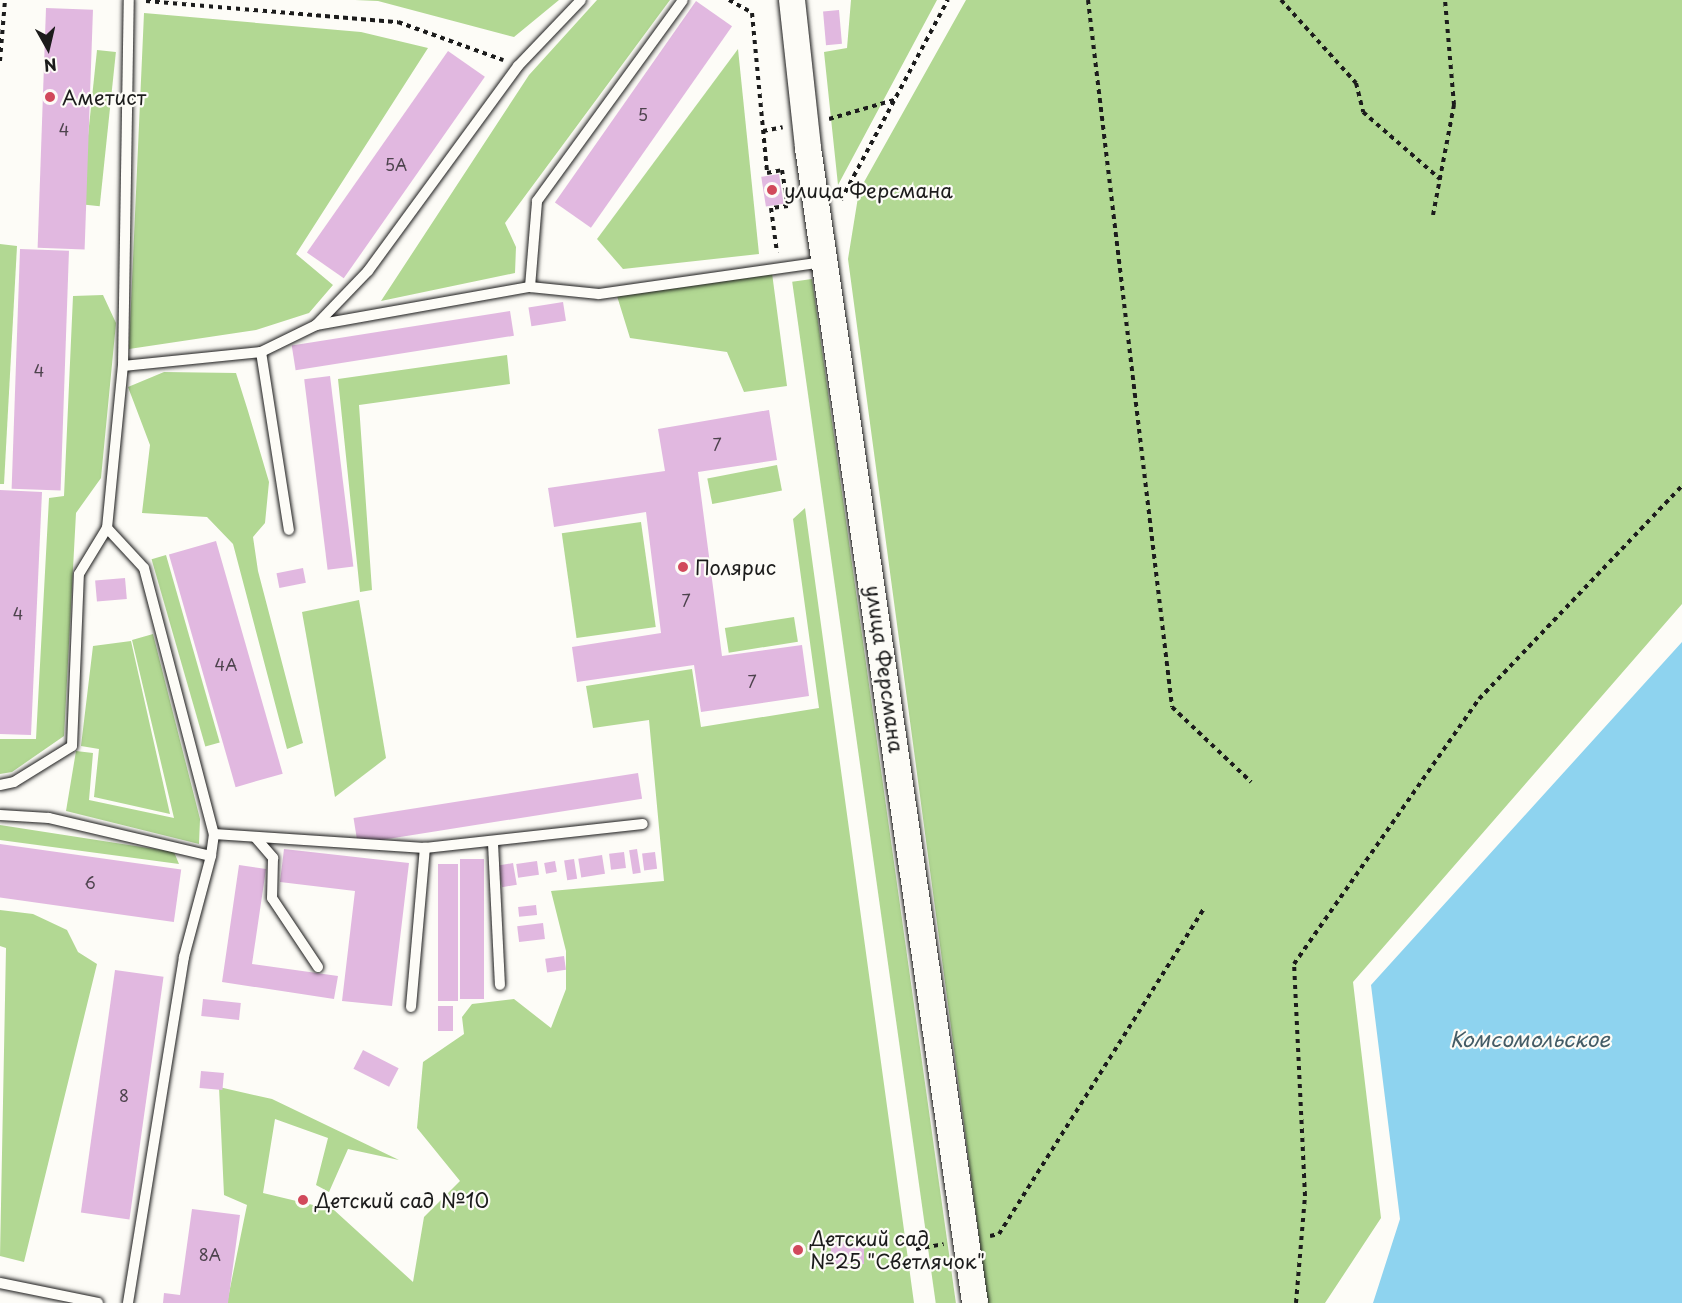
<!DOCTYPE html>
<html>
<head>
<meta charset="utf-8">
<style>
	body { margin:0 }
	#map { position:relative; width:1682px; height:1303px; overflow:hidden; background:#fdfcf7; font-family:"Playpen Sans",sans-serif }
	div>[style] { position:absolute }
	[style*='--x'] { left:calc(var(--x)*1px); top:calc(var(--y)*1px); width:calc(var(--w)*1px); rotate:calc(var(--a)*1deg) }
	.green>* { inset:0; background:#b2d893; transform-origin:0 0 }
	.water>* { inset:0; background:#8ed3ef }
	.building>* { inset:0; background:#e1b8e0; transform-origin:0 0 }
	.path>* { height:4px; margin-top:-2px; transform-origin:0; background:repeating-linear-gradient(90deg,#1c1c1c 0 4.5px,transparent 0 9px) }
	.roads { filter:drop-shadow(0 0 2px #1c1c1c) drop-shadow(0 0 2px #1c1c1c) }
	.service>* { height:10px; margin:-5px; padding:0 5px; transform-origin:5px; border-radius:5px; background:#fdfcf7 }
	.tertiary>* { height:26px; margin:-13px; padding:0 13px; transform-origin:13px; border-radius:13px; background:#fdfcf7 }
	.dots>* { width:16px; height:16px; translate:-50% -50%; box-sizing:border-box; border:3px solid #fdfcf7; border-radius:50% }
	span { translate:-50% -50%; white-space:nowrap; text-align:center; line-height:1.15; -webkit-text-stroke:4.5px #fdfcf7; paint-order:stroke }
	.number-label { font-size:16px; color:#4d434d }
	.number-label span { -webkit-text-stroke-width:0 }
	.poi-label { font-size:20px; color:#1c1c1c }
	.left { translate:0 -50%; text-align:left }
	.street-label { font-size:20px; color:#1c1c1c }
	.water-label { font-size:21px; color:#445c66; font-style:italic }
	.north { position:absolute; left:18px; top:18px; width:60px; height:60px; -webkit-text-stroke:4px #fdfcf7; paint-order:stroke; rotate:172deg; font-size:16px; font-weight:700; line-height:24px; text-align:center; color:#1c1c1c }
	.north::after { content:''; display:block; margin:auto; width:21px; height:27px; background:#1c1c1c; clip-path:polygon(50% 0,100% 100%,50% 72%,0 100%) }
</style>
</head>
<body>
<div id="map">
	<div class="green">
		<i style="clip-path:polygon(355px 0,559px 0,514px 37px,378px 1px)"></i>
		<i style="clip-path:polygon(597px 0,670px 0,505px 223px,516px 247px,515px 273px,381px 301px,529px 75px)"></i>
		<i style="clip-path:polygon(851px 0,937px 0,838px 185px,824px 52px,847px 48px)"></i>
		<i style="clip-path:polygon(966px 0,1682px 0,1682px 604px,1353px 982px,1381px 1218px,1325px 1303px,988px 1303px,848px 259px,859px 191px)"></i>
		<i style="clip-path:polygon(144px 13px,361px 32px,428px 48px,296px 254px,333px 285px,309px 313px,256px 330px,129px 349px)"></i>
		<i style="clip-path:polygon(738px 49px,759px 254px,623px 269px,597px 239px)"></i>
		<i style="left:97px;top:50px;width:19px;height:155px;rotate:6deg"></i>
		<i style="clip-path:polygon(0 244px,17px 246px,4px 484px,0 484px)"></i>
		<i style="clip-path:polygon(772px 273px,787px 386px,744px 392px,727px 352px,630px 338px,617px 296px)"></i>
		<i style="left:812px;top:279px;width:1034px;height:20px;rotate:82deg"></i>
		<i style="clip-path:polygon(103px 295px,116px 323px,101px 478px,76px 513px,64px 736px,12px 772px,0 774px,0 739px,36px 739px,49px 498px,64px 496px,73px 296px)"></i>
		<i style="clip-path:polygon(507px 355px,510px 384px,359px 405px,372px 590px,360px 592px,338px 379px)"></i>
		<i style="clip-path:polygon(164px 372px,236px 373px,248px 411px,269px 482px,265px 523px,253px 537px,258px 571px,303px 743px,287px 749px,233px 544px,207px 517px,142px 513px,150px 445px,128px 387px)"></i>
		<i style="left:777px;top:465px;width:26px;height:71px;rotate:79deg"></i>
		<i style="clip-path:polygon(805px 508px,914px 1303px,227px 1303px,247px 1205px,224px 1195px,219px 1087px,272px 1099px,399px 1160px,348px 1149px,329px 1192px,316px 1185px,328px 1138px,275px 1119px,263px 1193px,334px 1210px,413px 1282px,424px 1217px,460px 1181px,417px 1128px,423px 1062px,464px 1034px,462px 1017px,472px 1004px,514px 999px,551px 1028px,566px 989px,566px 951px,551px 891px,664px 881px,649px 720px,593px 728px,586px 686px,692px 669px,701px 727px,819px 708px,793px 519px)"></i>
		<i style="left:641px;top:522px;width:106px;height:80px;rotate:82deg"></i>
		<i style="left:166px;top:555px;width:195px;height:15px;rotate:74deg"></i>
		<i style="clip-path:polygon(359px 600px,386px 758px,335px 797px,302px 612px)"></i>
		<i style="left:794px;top:617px;width:25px;height:70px;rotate:81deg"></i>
		<i style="clip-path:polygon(153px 634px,200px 819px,199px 844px,66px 811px,76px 751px,93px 753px,89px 800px,174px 818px,132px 640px)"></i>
		<i style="clip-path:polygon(131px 641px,170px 814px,94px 797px,99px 749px,81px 746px,93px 646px)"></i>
		<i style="clip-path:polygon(0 825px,174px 852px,179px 864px,0 840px)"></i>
		<i style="clip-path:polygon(0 910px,33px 914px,67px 930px,78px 952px,97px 964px,24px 1262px,0 1256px,6px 948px,0 946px)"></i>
	</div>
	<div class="water">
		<i style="clip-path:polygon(1682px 642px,1682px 1303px,1373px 1303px,1400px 1219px,1371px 985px)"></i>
	</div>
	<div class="building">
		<i style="left:696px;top:1px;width:44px;height:246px;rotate:35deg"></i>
		<i style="left:46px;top:8px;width:47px;height:240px;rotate:2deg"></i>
		<i style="left:839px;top:10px;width:34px;height:16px;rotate:85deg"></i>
		<i style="left:448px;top:51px;width:45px;height:246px;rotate:35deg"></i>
		<i style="left:779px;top:174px;width:30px;height:18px;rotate:81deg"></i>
		<i style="left:20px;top:249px;width:49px;height:240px;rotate:2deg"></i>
		<i style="left:563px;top:302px;width:19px;height:35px;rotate:81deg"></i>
		<i style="left:510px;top:311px;width:25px;height:221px;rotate:81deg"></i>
		<i style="left:330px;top:376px;width:192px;height:26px;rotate:83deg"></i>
		<i style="clip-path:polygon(769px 410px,777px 460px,698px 472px,722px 656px,802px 645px,809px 696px,701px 712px,694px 665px,577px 682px,572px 647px,661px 633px,646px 512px,554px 527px,548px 488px,665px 471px,658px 429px)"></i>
		<i style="clip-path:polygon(0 490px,42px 492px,31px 735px,0 734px)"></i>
		<i style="left:216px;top:541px;width:242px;height:49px;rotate:74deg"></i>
		<i style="left:303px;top:568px;width:15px;height:27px;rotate:79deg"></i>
		<i style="left:125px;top:578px;width:21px;height:30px;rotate:85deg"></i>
		<i style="left:638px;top:773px;width:26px;height:288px;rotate:81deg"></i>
		<i style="left:0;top:844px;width:183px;height:53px;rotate:8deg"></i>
		<i style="clip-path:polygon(284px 849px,409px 863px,392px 1006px,342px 1001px,355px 891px,280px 882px)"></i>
		<i style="left:637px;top:849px;width:24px;height:8px;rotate:81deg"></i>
		<i style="left:624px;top:852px;width:16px;height:15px;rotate:83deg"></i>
		<i style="left:655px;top:852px;width:17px;height:13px;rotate:83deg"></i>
		<i style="left:602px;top:855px;width:19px;height:24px;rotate:81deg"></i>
		<i style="left:460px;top:859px;width:24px;height:140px"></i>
		<i style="left:574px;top:859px;width:20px;height:10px;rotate:81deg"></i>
		<i style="left:537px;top:861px;width:14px;height:21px;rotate:82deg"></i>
		<i style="left:555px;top:861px;width:11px;height:11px;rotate:80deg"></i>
		<i style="left:513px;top:863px;width:22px;height:15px;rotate:80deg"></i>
		<i style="left:438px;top:864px;width:20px;height:137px"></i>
		<i style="clip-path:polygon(239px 865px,266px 869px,252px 964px,338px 976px,334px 999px,222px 982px)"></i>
		<i style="left:536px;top:905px;width:10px;height:18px;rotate:84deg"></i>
		<i style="left:543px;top:923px;width:16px;height:26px;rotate:83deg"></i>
		<i style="left:564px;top:956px;width:14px;height:19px;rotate:82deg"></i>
		<i style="left:115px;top:970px;width:49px;height:245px;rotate:8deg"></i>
		<i style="left:203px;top:999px;width:38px;height:17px;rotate:6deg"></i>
		<i style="left:438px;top:1006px;width:15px;height:25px"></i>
		<i style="left:363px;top:1050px;width:40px;height:21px;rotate:27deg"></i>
		<i style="left:201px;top:1071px;width:23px;height:17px;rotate:5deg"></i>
		<i style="clip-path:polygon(192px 1209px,240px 1215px,228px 1303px,163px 1303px,164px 1293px,180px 1295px)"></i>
		<i style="left:864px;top:1242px;width:22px;height:33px;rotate:90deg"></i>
	</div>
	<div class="path">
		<i style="--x:729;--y:0;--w:26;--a:29"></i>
		<i style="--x:752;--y:13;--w:161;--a:84.6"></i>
		<i style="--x:767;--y:173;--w:15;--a:-11"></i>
		<i style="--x:782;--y:170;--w:36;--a:81"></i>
		<i style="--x:788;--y:206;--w:17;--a:173"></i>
		<i style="--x:771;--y:208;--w:45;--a:82.4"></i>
		<i style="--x:1088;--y:0;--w:712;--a:83.22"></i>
		<i style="--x:1172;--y:707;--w:109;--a:43.5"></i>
		<i style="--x:1281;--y:0;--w:112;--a:47.9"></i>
		<i style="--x:1356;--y:83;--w:30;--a:76"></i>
		<i style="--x:1363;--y:112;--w:102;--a:41"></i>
		<i style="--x:146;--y:1;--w:253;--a:4.8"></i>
		<i style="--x:398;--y:22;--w:112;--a:19.9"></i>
		<i style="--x:0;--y:61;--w:61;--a:-85.3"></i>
		<i style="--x:829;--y:119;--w:68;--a:-16.3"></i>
		<i style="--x:763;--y:131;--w:20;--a:-11"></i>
		<i style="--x:841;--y:200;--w:227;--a:-61.9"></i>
		<i style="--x:1433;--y:215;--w:112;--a:-79.2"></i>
		<i style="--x:1454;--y:105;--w:105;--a:-94.9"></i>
		<i style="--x:990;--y:1236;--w:9;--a:-13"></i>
		<i style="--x:999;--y:1234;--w:386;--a:-57.8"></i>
		<i style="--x:916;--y:1249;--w:28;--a:-10"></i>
		<i style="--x:1296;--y:1303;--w:107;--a:-85.2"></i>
		<i style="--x:1305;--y:1196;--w:232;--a:-92.7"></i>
		<i style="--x:1294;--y:964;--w:323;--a:-55.1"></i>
		<i style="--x:1479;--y:699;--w:294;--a:-46.4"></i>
	</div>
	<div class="roads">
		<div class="service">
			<i style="--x:530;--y:287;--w:86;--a:-85.3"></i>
			<i style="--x:537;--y:201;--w:248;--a:-54"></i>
			<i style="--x:316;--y:325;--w:75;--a:-46.1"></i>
			<i style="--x:368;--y:271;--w:254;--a:-53.8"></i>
			<i style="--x:518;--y:66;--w:91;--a:-46.3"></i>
			<i style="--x:261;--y:352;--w:180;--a:81.1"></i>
			<i style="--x:123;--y:366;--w:139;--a:-5.8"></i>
			<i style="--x:261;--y:352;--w:61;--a:-26.1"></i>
			<i style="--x:316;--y:325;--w:217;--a:-10.1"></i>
			<i style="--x:530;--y:287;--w:69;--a:5.8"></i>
			<i style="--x:599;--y:294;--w:227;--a:-8.1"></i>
			<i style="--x:107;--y:528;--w:54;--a:47.2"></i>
			<i style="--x:144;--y:568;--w:275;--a:75.3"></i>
			<i style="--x:214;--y:834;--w:22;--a:98"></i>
			<i style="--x:0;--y:785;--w:14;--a:-12"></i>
			<i style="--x:14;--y:782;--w:68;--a:-31.8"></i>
			<i style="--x:72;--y:746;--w:172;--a:-87.7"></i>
			<i style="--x:79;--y:574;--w:54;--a:-58.7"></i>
			<i style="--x:107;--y:528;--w:163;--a:-84.4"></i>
			<i style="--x:123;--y:366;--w:366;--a:-89.1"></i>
			<i style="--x:0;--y:815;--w:49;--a:3.5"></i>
			<i style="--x:49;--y:818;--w:166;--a:13.2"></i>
			<i style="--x:211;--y:856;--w:105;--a:105"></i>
			<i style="--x:184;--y:957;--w:351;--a:99.2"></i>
			<i style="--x:214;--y:834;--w:211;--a:3.8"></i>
			<i style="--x:425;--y:848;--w:219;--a:-6.3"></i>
			<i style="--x:255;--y:837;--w:28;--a:49"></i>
			<i style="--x:273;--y:858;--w:40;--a:91.4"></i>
			<i style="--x:272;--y:898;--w:83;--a:56.3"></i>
			<i style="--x:493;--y:843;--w:142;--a:87.2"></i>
			<i style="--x:411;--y:1007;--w:160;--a:-85"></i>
			<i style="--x:0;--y:1283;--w:100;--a:11.5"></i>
		</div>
		<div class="tertiary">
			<i style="--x:792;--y:0;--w:149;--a:83.8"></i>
			<i style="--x:808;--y:148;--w:1167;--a:81.77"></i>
		</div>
	</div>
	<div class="dots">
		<i style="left:50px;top:97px;background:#d1495b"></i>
		<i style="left:772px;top:190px;background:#d1495b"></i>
		<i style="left:683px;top:567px;background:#d1495b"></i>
		<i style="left:303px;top:1200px;background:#d1495b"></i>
		<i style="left:798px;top:1250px;background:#d1495b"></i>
	</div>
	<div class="number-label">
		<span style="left:643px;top:114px">5</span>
		<span style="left:64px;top:129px">4</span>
		<span style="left:396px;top:164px">5А</span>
		<span style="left:39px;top:370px">4</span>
		<span style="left:717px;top:444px">7</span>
		<span style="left:686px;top:600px">7</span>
		<span style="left:18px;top:613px">4</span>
		<span style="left:226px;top:664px">4А</span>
		<span style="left:752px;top:681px">7</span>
		<span style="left:90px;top:882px">6</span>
		<span style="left:124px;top:1095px">8</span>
		<span style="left:210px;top:1254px">8А</span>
	</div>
	<div class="poi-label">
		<span class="left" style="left:62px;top:97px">Аметист</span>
		<span class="left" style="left:784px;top:190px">улица Ферсмана</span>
		<span class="left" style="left:695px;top:567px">Полярис</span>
		<span class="left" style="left:315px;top:1200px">Детский сад №10</span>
		<span class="left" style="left:810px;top:1250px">Детский сад<br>№25 "Светлячок"</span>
	</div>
	<div class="street-label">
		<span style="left:885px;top:669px;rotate:82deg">улица Ферсмана</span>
	</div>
	<div class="water-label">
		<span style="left:1530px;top:1038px">Комсомольское</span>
	</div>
	<div class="north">N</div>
</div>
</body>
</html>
